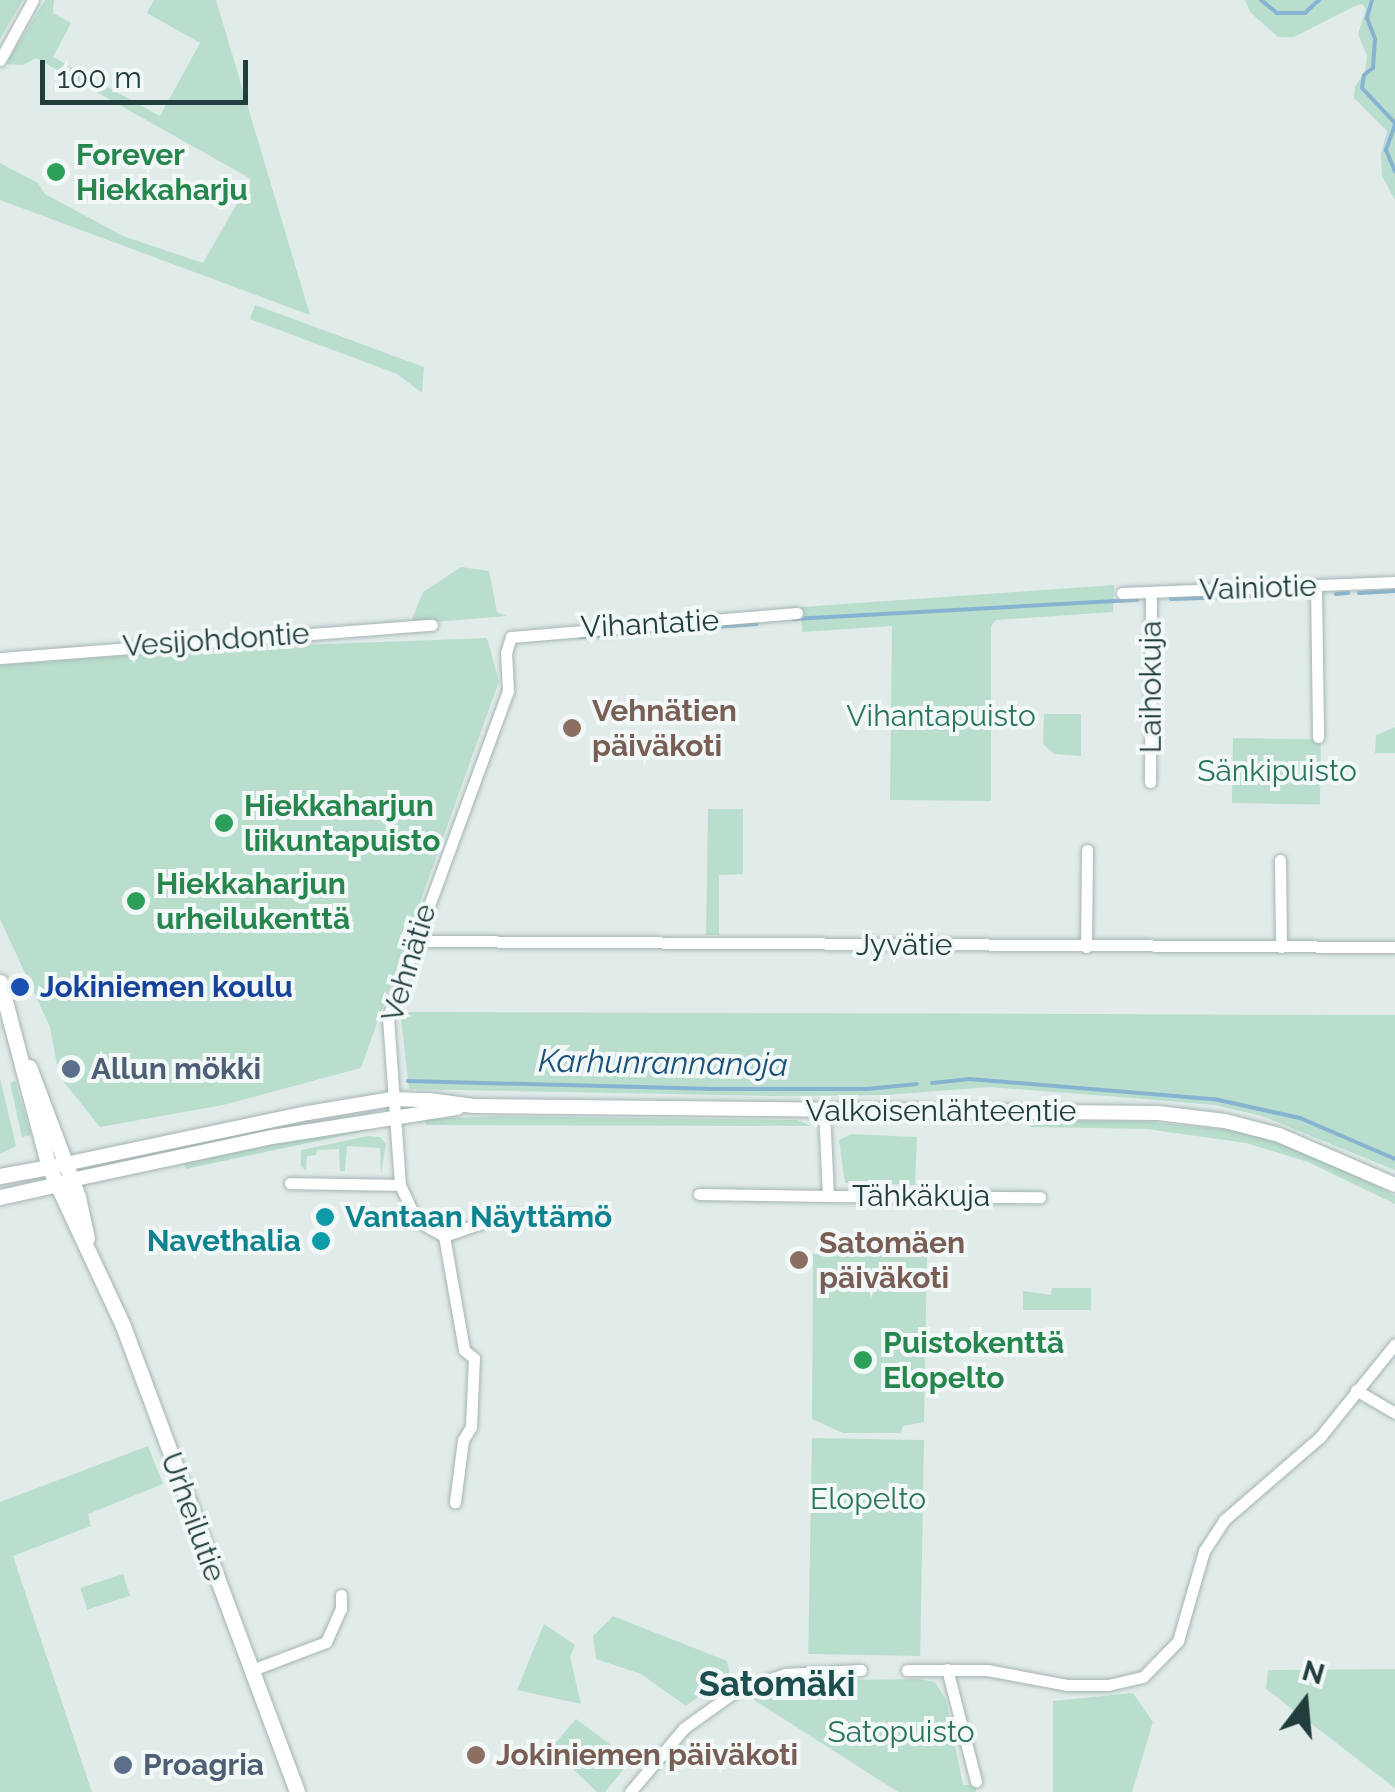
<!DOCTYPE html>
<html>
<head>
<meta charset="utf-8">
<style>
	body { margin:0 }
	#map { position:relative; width:1395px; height:1792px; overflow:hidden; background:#e1ecea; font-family:Raleway,sans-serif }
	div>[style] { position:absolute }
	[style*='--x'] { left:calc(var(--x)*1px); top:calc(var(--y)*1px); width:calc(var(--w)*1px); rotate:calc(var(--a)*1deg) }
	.green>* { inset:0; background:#b9decd; transform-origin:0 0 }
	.stream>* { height:4px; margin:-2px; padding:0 2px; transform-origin:2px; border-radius:2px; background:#87b3d2 }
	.roads { filter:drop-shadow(0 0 2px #a4b4b3) drop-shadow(0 0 2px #a4b4b3) }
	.minor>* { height:11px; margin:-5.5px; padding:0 5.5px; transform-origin:5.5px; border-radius:5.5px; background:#fff }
	.tertiary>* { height:14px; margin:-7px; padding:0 7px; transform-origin:7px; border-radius:7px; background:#fff }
	.secondary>* { height:15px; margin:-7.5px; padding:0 7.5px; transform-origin:7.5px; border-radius:7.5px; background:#fff }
	.dots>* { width:28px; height:28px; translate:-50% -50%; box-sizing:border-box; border:5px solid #f1f8f7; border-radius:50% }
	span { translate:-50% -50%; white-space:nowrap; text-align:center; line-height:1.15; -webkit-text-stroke:8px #f1f8f7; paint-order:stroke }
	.leisure-label { font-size:30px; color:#27864d; font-weight:700 }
	.left { translate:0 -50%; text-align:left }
	.street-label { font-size:30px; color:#213d3d }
	.education-label { font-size:30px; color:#785e54; font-weight:700 }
	.park-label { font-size:30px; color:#2a755b }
	.transit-label { font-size:30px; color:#164399; font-weight:700 }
	.service-label { font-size:30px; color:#4e5e75; font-weight:700 }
	.culture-label { font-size:30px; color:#0d838f; font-weight:700 }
	.right { translate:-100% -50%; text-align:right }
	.water-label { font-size:32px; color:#1a507a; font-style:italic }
	.quarter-label { font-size:35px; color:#1c4e4f; font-weight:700 }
	.north { position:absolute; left:1255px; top:1652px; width:100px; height:100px; -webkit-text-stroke:8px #f1f8f7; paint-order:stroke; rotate:16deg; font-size:28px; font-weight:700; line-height:40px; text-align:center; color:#213d3d }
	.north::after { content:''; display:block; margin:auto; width:35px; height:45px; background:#213d3d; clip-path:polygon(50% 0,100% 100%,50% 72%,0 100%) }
	.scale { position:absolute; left:40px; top:60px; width:208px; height:45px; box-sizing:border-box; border:5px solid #213d3d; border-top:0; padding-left:12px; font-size:30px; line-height:35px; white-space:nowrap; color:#213d3d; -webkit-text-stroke:8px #f1f8f7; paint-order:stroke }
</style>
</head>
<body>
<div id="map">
	<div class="green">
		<i style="clip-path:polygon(0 0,23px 0,0 39px)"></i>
		<i style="clip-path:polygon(45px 0,54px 0,53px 13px,71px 23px,53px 57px,160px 116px,200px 43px,147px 13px,154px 0,216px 0,310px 315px,0 200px,0 163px,38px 183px,45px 194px,123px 236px,203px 263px,251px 179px,36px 58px,23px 65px,6px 64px)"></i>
		<i style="clip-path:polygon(1245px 0,1395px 0,1395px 200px,1382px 176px,1381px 154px,1387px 131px,1354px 98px,1355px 86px,1365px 72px,1367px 56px,1358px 34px,1366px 9px,1362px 4px,1353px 7px,1294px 37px,1278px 37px,1250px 12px)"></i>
		<i style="clip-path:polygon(255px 305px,424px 367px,422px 393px,397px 374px,250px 319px)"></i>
		<i style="clip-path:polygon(461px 567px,489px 571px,497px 612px,507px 616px,410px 624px,423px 592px)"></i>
		<i style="clip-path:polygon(1114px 585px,1113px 612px,996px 620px,991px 626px,991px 801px,890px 800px,892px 626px,802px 632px,801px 607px)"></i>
		<i style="clip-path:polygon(487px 638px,499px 681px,361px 1068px,223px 1105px,100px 1127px,59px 1076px,50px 1027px,0 919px,0 665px,247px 647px)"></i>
		<i style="clip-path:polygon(1044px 714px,1081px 714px,1081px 756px,1054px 754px,1043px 744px)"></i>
		<i style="clip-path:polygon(1395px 727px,1395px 753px,1375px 753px,1376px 735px)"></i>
		<i style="left:1233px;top:738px;width:88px;height:65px;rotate:1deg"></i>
		<i style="clip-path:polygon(708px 809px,743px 809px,743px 874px,719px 875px,719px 935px,706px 935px)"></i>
		<i style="clip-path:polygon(395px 1012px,1395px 1015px,1395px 1170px,1262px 1116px,1215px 1105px,1133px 1098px,990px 1087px,886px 1095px,771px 1096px,409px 1089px,401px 1019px)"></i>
		<i style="clip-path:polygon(0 1078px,16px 1146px,0 1154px)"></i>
		<i style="clip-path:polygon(15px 1081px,31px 1135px,22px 1137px,10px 1083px)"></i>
		<i style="clip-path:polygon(498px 1116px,797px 1120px,811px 1126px,426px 1125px,425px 1119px)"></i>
		<i style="clip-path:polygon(1046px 1121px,1142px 1121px,1238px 1131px,1284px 1144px,1356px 1175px,1395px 1196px,1395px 1204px,1308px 1162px,1246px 1143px,1146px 1129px,1028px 1127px)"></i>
		<i style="clip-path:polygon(369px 1125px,369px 1130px,186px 1169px,184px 1163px)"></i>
		<i style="clip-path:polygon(851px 1134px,917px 1137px,915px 1185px,845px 1183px,839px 1140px)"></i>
		<i style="clip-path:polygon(368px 1136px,380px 1137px,386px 1144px,381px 1174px,380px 1148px,347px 1146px,345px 1171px,340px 1171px,339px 1149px,317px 1150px,316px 1155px,307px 1156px,306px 1171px,301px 1166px,301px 1150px)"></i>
		<i style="clip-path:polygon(813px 1254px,927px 1255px,924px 1422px,903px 1426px,901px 1433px,843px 1433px,812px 1419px)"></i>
		<i style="clip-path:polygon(1052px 1288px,1091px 1288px,1091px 1310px,1023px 1310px,1023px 1291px,1051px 1295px)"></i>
		<i style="left:812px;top:1438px;width:112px;height:216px;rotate:1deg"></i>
		<i style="clip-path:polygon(148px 1446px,163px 1484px,88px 1514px,91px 1526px,13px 1556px,92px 1792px,0 1792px,0 1502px)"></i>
		<i style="left:123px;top:1574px;width:23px;height:45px;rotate:72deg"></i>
		<i style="clip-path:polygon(613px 1616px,727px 1661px,730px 1674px,686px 1706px,641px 1674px,596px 1659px,593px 1636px)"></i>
		<i style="clip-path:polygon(544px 1624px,575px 1645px,570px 1657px,581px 1704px,517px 1690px)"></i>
		<i style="clip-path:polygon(1395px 1669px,1395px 1788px,1266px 1689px,1268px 1670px)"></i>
		<i style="clip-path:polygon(918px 1679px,935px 1682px,946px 1700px,963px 1785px,976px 1785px,976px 1792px,898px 1792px,748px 1696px,785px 1681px)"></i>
		<i style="clip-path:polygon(1133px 1693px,1153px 1722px,1132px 1792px,1053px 1792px,1053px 1701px)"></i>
		<i style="clip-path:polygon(576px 1719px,631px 1760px,605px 1792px,597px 1792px,551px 1748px)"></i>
	</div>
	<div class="stream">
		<i style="--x:1261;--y:0;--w:21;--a:39"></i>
		<i style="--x:1277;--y:13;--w:28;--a:0"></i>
		<i style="--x:1305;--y:13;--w:19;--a:-43"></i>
		<i style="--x:1372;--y:0;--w:19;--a:106"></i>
		<i style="--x:1367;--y:18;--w:22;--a:69"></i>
		<i style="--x:1375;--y:39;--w:29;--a:94"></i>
		<i style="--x:1373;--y:68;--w:11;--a:142"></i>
		<i style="--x:1364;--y:75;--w:13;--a:99"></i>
		<i style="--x:1362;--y:88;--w:48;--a:46.7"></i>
		<i style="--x:1395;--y:125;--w:27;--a:110"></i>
		<i style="--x:1386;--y:150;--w:23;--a:67"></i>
		<i style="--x:1359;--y:593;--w:36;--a:-3"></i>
		<i style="--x:1336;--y:594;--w:12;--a:-5"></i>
		<i style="--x:1277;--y:595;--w:23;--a:-2"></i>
		<i style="--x:1171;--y:599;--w:88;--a:-2"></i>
		<i style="--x:793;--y:619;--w:345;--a:-3.2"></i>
		<i style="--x:641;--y:632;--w:116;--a:-3.9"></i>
		<i style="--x:580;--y:637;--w:40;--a:-4.3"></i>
		<i style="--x:408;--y:1081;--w:299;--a:1.5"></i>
		<i style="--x:707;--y:1089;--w:160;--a:0"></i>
		<i style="--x:867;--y:1089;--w:50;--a:-5.7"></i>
		<i style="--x:932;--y:1083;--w:37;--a:-6"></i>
		<i style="--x:969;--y:1079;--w:246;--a:4.7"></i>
		<i style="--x:1214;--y:1099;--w:88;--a:12.5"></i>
		<i style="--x:1300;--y:1118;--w:103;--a:23.3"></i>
	</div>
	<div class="roads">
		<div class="minor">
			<i style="--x:0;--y:60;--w:68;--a:-61.2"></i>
			<i style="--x:1316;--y:586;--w:151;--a:89.2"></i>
			<i style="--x:1122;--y:593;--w:273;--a:-2.3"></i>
			<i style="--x:0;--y:658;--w:433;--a:-4.4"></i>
			<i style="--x:1150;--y:782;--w:189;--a:-89.7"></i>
			<i style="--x:1280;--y:860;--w:87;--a:89.3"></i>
			<i style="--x:414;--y:941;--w:981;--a:0.35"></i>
			<i style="--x:1086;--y:947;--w:97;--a:-89.4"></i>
			<i style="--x:824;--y:1111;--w:85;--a:87.3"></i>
			<i style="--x:828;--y:1196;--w:212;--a:0.3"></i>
			<i style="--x:290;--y:1183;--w:110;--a:1"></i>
			<i style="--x:400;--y:1185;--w:168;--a:-94.1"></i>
			<i style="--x:388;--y:1017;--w:348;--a:-69.8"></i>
			<i style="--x:508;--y:690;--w:37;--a:-93"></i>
			<i style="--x:506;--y:653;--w:17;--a:-73"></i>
			<i style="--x:511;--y:637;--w:287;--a:-4.8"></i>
			<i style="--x:400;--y:1185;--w:40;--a:65"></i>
			<i style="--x:417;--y:1221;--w:31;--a:29"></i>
			<i style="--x:444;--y:1236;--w:55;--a:-19.1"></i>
			<i style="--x:496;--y:1218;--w:80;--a:-2.1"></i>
			<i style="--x:699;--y:1194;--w:129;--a:0.9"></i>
			<i style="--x:444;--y:1236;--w:116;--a:80"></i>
			<i style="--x:464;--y:1350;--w:13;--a:39"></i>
			<i style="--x:474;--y:1358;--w:69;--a:92.5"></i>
			<i style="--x:471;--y:1427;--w:15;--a:122"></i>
			<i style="--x:463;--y:1440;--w:63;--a:97.4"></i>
			<i style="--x:1356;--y:1390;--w:45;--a:30.5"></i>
			<i style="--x:947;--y:1669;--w:116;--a:75.5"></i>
			<i style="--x:252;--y:1670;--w:79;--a:-20.7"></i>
			<i style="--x:326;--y:1642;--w:36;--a:-66"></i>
			<i style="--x:341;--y:1609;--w:14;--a:-90"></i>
			<i style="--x:907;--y:1670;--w:80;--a:0"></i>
			<i style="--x:987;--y:1670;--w:81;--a:10.6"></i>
			<i style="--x:1067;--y:1685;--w:41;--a:0"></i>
			<i style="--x:1108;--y:1685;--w:36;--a:-13"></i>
			<i style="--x:1143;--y:1677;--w:50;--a:-45.8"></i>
			<i style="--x:1178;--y:1641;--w:94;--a:-73.9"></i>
			<i style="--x:1204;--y:1551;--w:37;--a:-57"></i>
			<i style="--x:1224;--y:1520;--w:127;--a:-40.8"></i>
			<i style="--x:1320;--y:1437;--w:119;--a:-51.1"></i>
			<i style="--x:630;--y:1792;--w:84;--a:-49.8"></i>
			<i style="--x:684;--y:1728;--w:65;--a:-35.6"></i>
			<i style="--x:737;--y:1690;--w:51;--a:-18.4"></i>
			<i style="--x:785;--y:1674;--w:76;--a:-3"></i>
		</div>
		<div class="tertiary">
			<i style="--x:65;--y:1164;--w:248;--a:-11.9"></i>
			<i style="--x:308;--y:1113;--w:85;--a:-9.5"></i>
			<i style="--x:392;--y:1099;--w:37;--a:2"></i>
			<i style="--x:429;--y:1100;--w:45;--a:7.6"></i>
			<i style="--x:474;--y:1106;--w:684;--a:0.59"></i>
			<i style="--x:1158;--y:1113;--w:67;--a:6.8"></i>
			<i style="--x:1225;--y:1121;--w:56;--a:14.5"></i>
			<i style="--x:1279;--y:1135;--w:126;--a:23.3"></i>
			<i style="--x:71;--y:1180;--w:206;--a:-12.1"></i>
			<i style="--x:272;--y:1137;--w:188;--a:-8.9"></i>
		</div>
		<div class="secondary">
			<i style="--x:0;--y:982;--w:191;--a:75.2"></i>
			<i style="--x:49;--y:1167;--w:175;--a:65"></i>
			<i style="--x:123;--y:1326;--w:497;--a:69.5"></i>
			<i style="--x:29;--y:1067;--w:139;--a:69.3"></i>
			<i style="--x:78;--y:1197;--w:42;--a:77.6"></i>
			<i style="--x:0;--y:1176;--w:56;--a:-10.3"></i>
			<i style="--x:0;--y:1197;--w:65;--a:-12.5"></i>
		</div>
	</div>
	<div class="dots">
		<i style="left:56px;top:172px;background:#2e9e5b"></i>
		<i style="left:572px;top:728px;background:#8d6e63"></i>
		<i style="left:224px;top:823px;background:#2e9e5b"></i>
		<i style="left:136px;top:901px;background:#2e9e5b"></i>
		<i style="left:20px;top:987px;background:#1a4fb4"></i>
		<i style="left:71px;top:1069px;background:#5c6f8a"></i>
		<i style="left:325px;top:1217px;background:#0f9aa8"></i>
		<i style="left:321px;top:1241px;background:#0f9aa8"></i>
		<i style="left:799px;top:1260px;background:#8d6e63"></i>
		<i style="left:863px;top:1360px;background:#2e9e5b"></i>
		<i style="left:476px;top:1755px;background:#8d6e63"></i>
		<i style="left:123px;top:1765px;background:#5c6f8a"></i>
	</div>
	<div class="leisure-label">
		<span class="left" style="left:76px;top:172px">Forever<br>Hiekkaharju</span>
		<span class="left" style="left:244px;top:823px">Hiekkaharjun<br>liikuntapuisto</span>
		<span class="left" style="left:156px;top:901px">Hiekkaharjun<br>urheilukenttä</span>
		<span class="left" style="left:883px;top:1360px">Puistokenttä<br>Elopelto</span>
	</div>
	<div class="street-label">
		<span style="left:1258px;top:588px;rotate:-2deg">Vainiotie</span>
		<span style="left:650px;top:624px;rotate:-3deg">Vihantatie</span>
		<span style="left:216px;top:640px;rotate:-4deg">Vesijohdontie</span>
		<span style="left:1151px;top:687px;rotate:-90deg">Laihokuja</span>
		<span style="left:904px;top:945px">Jyvätie</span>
		<span style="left:409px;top:963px;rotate:-73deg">Vehnätie</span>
		<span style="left:941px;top:1111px">Valkoisenlähteentie</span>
		<span style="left:921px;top:1196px">Tähkäkuja</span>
		<span style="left:193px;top:1517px;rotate:70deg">Urheilutie</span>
	</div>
	<div class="education-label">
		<span class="left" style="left:592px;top:728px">Vehnätien<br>päiväkoti</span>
		<span class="left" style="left:819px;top:1260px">Satomäen<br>päiväkoti</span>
		<span class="left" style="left:496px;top:1755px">Jokiniemen päiväkoti</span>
	</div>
	<div class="park-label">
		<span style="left:941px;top:716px">Vihantapuisto</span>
		<span style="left:1277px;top:771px">Sänkipuisto</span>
		<span style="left:868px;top:1499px">Elopelto</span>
		<span style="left:901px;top:1732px">Satopuisto</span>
	</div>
	<div class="transit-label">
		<span class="left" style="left:40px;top:987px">Jokiniemen koulu</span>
	</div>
	<div class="service-label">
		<span class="left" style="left:91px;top:1069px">Allun mökki</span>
		<span class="left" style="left:143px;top:1765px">Proagria</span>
	</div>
	<div class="culture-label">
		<span class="left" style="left:345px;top:1217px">Vantaan Näyttämö</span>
		<span class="right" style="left:301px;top:1241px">Navethalia</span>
	</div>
	<div class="water-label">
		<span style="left:663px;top:1063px;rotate:1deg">Karhunrannanoja</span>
	</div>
	<div class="quarter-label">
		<span style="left:777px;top:1684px">Satomäki</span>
	</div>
	<div class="north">N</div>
	<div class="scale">100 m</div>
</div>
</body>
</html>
